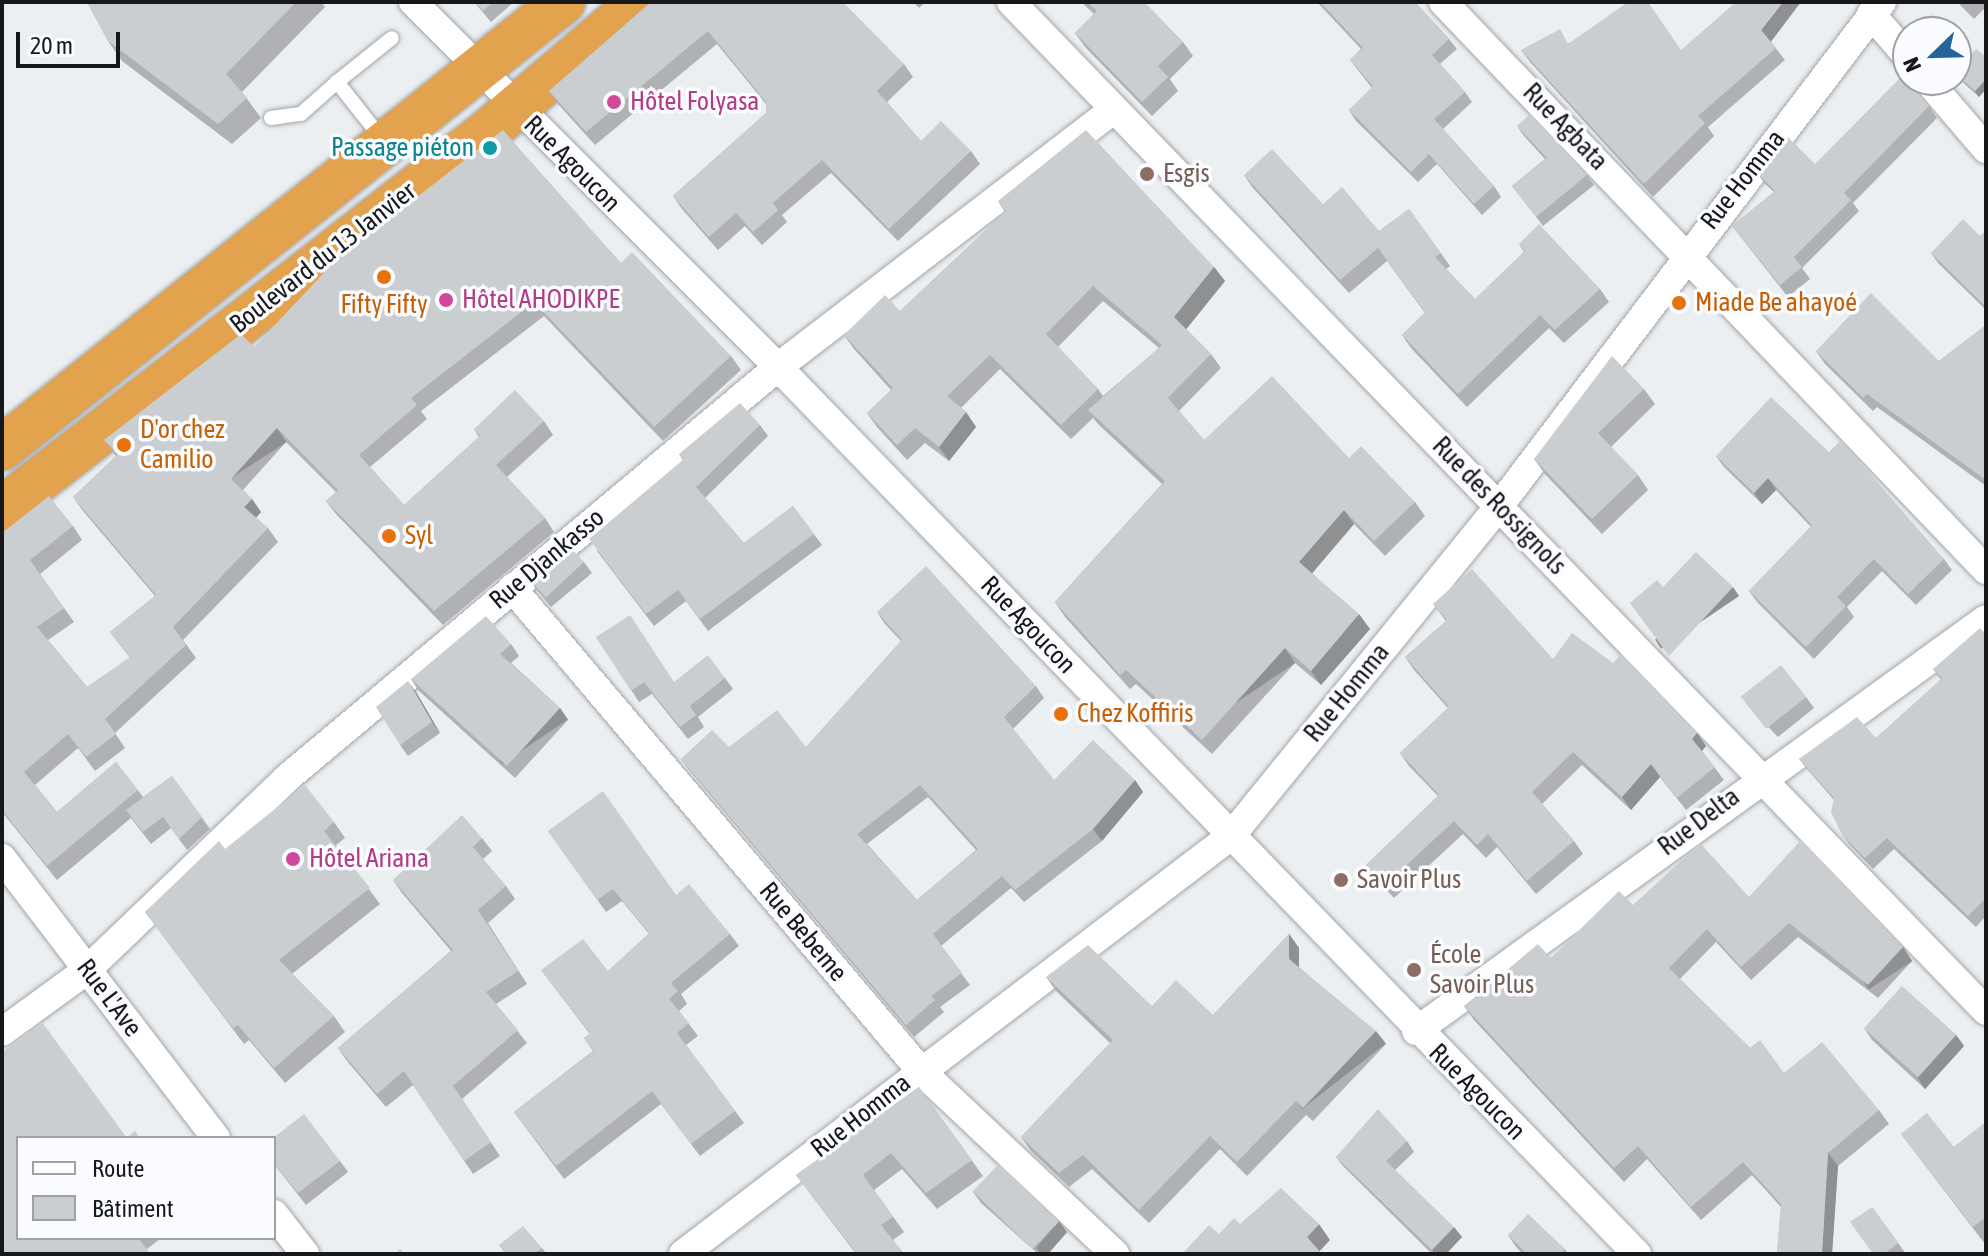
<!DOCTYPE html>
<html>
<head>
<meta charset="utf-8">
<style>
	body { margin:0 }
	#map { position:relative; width:1988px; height:1256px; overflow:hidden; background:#eceff2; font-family:"Asap Condensed",sans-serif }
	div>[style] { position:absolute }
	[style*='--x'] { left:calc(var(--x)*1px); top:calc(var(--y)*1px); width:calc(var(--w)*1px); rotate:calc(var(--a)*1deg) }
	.roads { filter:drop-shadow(0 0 2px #a3a6a8) drop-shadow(0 0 2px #a3a6a8) }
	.service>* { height:14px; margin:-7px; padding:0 7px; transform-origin:7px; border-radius:7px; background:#fff }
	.minor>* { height:28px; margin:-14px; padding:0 14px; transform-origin:14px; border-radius:14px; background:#fff }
	.trunk>* { height:44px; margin:-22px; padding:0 22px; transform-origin:22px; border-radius:22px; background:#e2a24e }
	.wall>* { inset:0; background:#afb1b4 }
	.shaded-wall>* { inset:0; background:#8e9092; transform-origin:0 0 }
	.building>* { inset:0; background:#cbced1; transform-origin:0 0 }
	.dots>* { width:22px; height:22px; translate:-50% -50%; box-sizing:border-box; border:4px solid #fafcff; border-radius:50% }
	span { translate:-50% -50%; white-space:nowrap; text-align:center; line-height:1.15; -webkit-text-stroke:7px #fafcff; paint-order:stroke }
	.hotel-label { font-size:26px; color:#b23c85 }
	.left { translate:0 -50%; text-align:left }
	.street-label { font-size:26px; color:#171819 }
	.culture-label { font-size:26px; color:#0d838f }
	.right { translate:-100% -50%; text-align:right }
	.education-label { font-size:26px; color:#785e54 }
	.food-label { font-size:26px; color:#c56008 }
	.frame { position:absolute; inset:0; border:4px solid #171819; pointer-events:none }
	.legend { position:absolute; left:16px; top:1136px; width:260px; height:104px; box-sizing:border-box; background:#fafcff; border:2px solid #9fa1a3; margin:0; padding:10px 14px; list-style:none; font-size:24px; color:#171819 }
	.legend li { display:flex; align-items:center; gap:16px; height:40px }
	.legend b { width:40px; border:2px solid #9fa1a3 }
	.north { position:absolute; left:1892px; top:16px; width:80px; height:80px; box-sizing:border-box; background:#fafcff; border:2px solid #9fa1a3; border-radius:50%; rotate:247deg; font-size:22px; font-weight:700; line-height:32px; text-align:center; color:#171819 }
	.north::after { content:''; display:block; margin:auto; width:28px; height:36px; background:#23659a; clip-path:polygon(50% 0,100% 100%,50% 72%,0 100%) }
	.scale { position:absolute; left:16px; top:32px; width:104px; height:36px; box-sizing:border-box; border:4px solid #171819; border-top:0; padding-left:10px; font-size:24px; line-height:28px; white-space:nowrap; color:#171819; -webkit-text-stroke:6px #fafcff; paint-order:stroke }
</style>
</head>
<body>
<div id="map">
	<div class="roads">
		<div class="service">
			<i style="--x:271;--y:118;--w:30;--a:-8"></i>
			<i style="--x:301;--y:114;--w:48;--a:-41.6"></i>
			<i style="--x:382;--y:139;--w:73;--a:-128.3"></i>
			<i style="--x:337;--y:82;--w:70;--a:-38.7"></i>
		</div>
		<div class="minor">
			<i style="--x:413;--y:2;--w:516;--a:45"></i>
			<i style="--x:778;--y:367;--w:1235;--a:45.92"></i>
			<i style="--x:1011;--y:2;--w:1403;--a:45.98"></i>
			<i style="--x:1443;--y:2;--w:786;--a:46.29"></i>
			<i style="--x:1871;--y:14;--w:57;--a:49.3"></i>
			<i style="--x:1927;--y:80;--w:91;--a:49.5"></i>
			<i style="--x:512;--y:588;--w:633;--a:49.74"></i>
			<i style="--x:921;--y:1071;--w:267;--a:43.3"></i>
			<i style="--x:2;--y:858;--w:352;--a:52.6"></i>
			<i style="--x:1416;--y:1031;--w:703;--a:-35.86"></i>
			<i style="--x:2;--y:1032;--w:105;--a:-36.1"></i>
			<i style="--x:87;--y:970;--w:277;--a:-43.8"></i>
			<i style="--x:287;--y:778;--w:640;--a:-39.93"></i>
			<i style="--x:778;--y:367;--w:422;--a:-37.5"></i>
			<i style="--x:274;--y:1214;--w:51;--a:52.2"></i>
			<i style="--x:683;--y:1254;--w:689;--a:-37.34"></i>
			<i style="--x:1231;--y:836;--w:427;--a:-50.9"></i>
			<i style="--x:1500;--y:505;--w:632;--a:-52.79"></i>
		</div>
		<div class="trunk">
			<i style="--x:2;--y:448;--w:717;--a:-38.49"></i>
			<i style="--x:2;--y:509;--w:613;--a:-37.84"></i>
			<i style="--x:486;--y:133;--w:202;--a:-40.4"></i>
		</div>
	</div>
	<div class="wall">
		<i style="clip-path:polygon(87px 2px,321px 2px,325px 7px,242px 92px,261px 118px,232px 144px,122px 61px,108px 41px)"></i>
		<i style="clip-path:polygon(474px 2px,514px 2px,491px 22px)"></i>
		<i style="clip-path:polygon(651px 2px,904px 64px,913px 77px,887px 102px,921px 141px,971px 151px,980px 164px,898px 241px,831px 173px,782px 215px,787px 222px,762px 245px,745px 226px,718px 250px,682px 209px,673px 196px,766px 113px,766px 104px,717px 44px,595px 145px,558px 104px,549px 91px)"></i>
		<i style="clip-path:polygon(913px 2px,926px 2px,919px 8px)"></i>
		<i style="clip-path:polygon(1081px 2px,1144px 2px,1183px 42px,1193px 56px,1170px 79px,1178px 91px,1152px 116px,1085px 47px,1075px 33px,1094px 14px)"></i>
		<i style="clip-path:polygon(1317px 2px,1415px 2px,1449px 39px,1457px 49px,1440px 64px,1465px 92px,1472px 102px,1443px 129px,1494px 186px,1501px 197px,1482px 215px,1437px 164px,1418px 182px,1356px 121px,1349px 110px,1372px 88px,1350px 60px,1361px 49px)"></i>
		<i style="clip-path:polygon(1957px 2px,1986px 2px,1986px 7px,1974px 19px)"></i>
		<i style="clip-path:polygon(1771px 42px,1785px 60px,1708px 127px,1714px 136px,1653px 197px,1530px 62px,1521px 50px,1570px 43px,1681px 50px)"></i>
		<i style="clip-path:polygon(1986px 57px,1986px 89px,1979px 97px,1958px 78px,1956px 75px,1956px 71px)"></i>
		<i style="clip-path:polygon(1929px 106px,1937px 118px,1853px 203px,1859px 211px,1802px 268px,1810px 279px,1788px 297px,1732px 226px,1774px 192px,1765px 184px,1757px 173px,1815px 164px)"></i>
		<i style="clip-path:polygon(1517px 126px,1587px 175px,1594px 185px,1543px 226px,1512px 186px,1545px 159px,1524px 136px)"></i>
		<i style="clip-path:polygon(1244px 175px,1323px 204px,1379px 231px,1409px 209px,1450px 266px,1446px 269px,1475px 299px,1524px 252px,1519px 244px,1600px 289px,1609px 302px,1564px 343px,1549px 328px,1467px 407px,1411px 348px,1402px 335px,1425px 313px,1387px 261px,1349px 293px,1253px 188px)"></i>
		<i style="clip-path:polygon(evenodd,998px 201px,1214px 267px,1225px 281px,1186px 329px,1211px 354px,1221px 368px,1179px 411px,1204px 440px,1349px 458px,1415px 502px,1425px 516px,1385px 556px,1354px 524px,1312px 573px,1370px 629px,1321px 685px,1295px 663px,1212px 754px,1136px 684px,1130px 689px,1065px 617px,1055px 602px,1162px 484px,1098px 424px,1093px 418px,1071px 439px,1000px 369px,961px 408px,966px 412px,976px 427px,949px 461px,925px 443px,907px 460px,877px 427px,867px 413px,891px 390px,854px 349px,844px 335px,900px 311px,1005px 212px,998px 201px,1103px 301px,1159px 348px,1103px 396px,1098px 389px,1058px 347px,1103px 301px)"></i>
		<i style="clip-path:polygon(1986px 231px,1986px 310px,1938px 263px,1931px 253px,1980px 236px)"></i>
		<i style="clip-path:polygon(621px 263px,731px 356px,741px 370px,663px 441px,544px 316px,421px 411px,427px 419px,370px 467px,404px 505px,479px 437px,474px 429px,544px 421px,553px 435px,507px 477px,545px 518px,554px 532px,443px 625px,336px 514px,326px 501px,336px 492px,286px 442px,243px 490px,252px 499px,261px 512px,256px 518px,268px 528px,278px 542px,183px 640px,196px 658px,115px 733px,125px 748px,95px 771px,78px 748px,35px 785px,57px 812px,116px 762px,143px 797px,172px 776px,210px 829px,187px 850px,171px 828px,151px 844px,131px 818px,57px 880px,2px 812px,2px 533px,73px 526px,82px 540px,40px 574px,74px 622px,48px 640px,87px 687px,130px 658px,110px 632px,155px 596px,83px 511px,73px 497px,116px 456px,104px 440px,254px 347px)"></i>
		<i style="clip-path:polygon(1986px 325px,1986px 486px,1877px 407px,1873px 411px,1825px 364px,1816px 351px,1939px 361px)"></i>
		<i style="clip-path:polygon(1644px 389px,1655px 404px,1611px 447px,1638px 475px,1648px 490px,1602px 534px,1545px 474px,1534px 459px)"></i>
		<i style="clip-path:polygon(760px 425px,768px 436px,705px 498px,744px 543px,793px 506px,822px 545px,708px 631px,686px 601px,654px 626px,597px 551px,683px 460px,679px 454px)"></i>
		<i style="clip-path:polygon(1829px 452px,1944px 559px,1952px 570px,1916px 605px,1882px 571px,1847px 607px,1854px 617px,1814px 659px,1757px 602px,1749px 591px,1811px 527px,1776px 490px,1762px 504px,1724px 467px,1716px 456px)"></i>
		<i style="clip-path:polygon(584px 562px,592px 573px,551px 607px,529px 580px)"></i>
		<i style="clip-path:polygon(1433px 604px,1553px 659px,1697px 733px,1706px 746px,1702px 751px,1724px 780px,1686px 810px,1660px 777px,1631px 810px,1582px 765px,1542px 804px,1574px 841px,1583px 854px,1536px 894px,1497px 847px,1486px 858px,1463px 834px,1394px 898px,1375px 878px,1366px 865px,1438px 796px,1409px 766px,1400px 753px,1448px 708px,1414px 670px,1405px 657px,1446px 621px)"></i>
		<i style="clip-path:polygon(evenodd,877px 612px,1036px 686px,1044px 698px,1013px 729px,1054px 780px,1135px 780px,1143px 792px,1102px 841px,1024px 902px,1011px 888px,941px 946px,970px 985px,940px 1007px,944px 1012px,914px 1037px,690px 771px,681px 759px,729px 747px,806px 747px,901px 641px,885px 624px,877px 612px,928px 797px,976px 850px,917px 900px,867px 844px,928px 797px)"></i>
		<i style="clip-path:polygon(1986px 635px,1986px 916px,1976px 927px,1894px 849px,1873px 869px,1850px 845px,1842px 835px,1834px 800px,1807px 769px,1799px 759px,1876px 738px,1941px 680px,1933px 669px)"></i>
		<i style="clip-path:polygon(596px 637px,674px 682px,725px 678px,733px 689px,698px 717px,704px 727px,688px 739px,652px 694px,639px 702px)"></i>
		<i style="clip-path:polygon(511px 644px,519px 656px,511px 663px,560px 708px,568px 720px,515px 778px,418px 690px,411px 679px)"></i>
		<i style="clip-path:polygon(416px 692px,440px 733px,408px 756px,400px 745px)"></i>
		<i style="clip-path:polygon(1741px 696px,1806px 697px,1814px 708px,1778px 737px,1749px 707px)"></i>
		<i style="clip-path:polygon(334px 822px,345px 838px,336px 845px,380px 904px,292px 974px,334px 1016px,345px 1032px,285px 1083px,249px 1040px,244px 1044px,145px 912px,225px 849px)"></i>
		<i style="clip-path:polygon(548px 831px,676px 895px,730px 934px,739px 946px,681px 994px,687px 1004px,679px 1011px,698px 1036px,686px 1045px,744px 1123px,700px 1156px,661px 1104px,564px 1179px,514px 1112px,593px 1051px,584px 1038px,590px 1034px,541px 970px,608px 971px,649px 934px,622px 901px,606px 912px)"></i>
		<i style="clip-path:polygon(482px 838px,492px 851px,483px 859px,506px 886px,515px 899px,488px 923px,527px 984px,496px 1004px,527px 1043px,462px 1099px,500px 1156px,473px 1174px,413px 1085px,386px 1107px,347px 1061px,338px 1048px,451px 951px,402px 893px,393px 880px)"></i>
		<i style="clip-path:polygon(1749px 897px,1903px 947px,1912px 961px,1878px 998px,1798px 937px,1751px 980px,1716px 942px,1680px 979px,1750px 1048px,1784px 1073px,1879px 1110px,1889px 1124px,1838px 1166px,1832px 1254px,1777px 1254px,1781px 1207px,1752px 1175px,1701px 1220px,1647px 1159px,1624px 1182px,1474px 1020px,1464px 1006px,1551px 958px,1633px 905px)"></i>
		<i style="clip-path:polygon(1289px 934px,1299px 948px,1299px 967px,1386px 1044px,1313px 1121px,1306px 1115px,1247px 1176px,1220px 1149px,1149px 1223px,1092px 1169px,1069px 1187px,1031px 1151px,1021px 1137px,1110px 1043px,1056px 991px,1046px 977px,1152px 1006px,1213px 1015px)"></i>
		<i style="clip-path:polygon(1864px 1028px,1956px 1035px,1964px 1046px,1925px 1089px,1872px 1040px)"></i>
		<i style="clip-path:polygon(919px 1087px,983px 1176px,937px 1209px,902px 1169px,874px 1190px,904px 1232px,893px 1240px,904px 1254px,856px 1254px,796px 1175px)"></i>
		<i style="clip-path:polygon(1986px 1122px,1986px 1243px,1985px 1244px,1901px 1134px,1954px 1147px)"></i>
		<i style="clip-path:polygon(274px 1138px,340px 1161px,348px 1172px,306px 1205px,274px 1164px)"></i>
		<i style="clip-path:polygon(1407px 1141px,1414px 1152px,1395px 1170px,1462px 1237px,1446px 1254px,1432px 1254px,1344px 1167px,1336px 1157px)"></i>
		<i style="clip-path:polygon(973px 1192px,1067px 1232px,1048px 1254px,1038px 1254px,981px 1203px)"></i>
		<i style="clip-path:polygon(1872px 1207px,1906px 1254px,1873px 1254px)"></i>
		<i style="clip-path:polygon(1508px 1235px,1565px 1249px,1568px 1254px,1523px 1254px,1516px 1247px)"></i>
		<i style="clip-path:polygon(18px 1238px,161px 1238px,147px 1249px)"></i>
		<i style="clip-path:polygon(499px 1245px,542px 1248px,546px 1253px,506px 1254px)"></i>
	</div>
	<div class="shaded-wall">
		<i style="clip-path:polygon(1783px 2px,1801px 2px,1770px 43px,1761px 30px)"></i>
		<i style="clip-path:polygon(1986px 79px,1986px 89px,1979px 97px,1975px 91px)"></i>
		<i style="clip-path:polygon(1214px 267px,1225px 281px,1184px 332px,1174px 317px)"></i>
		<i style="clip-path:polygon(966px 412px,976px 427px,949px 461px,939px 447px)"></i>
		<i style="left:277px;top:428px;width:17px;height:69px;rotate:57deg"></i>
		<i style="clip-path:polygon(1768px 478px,1776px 490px,1762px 504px,1754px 493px)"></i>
		<i style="clip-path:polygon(252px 499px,261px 512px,254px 520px,244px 507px)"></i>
		<i style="clip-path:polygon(1344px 510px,1354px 524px,1309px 577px,1299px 562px)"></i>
		<i style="left:1733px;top:587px;width:11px;height:94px;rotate:56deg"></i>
		<i style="clip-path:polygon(1359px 614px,1370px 629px,1321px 685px,1311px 671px)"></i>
		<i style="left:1285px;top:648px;width:18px;height:124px;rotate:56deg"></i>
		<i style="clip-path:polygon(408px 681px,416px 692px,440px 733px,432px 722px)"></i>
		<i style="left:560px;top:708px;width:14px;height:79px;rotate:56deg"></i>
		<i style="clip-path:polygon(1697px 733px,1706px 746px,1701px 752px,1692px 739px)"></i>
		<i style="clip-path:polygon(1651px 764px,1660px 777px,1631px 810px,1622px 797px)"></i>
		<i style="clip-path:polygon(1135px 780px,1143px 792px,1102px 841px,1093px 829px)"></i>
		<i style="clip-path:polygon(1289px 934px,1299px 948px,1299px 972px,1289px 959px)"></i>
		<i style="left:1903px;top:947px;width:17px;height:52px;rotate:57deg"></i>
		<i style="left:1376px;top:1031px;width:16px;height:106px;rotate:52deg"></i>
		<i style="clip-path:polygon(1956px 1035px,1964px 1046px,1925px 1089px,1917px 1077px)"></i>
		<i style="clip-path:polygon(1828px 1153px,1838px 1166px,1832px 1254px,1822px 1254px)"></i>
		<i style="clip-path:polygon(1059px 1221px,1067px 1232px,1048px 1254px,1041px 1254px,1036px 1248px)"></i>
		<i style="clip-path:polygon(1319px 1224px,1330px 1240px,1318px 1253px,1307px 1237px)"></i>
		<i style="clip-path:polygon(1454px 1227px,1462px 1237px,1446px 1254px,1435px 1254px,1432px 1250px)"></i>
	</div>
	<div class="building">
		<i style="clip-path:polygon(87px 2px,296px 2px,226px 74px,247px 98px,218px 124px,108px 41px)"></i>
		<i style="clip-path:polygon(475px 2px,493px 2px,483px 11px)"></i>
		<i style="clip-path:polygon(651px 2px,843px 2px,904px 64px,877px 91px,921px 141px,941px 121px,971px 151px,889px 229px,822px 160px,773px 203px,778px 210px,753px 232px,736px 213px,709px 237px,673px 196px,766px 113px,766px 102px,708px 31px,586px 132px,549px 91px)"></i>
		<i style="clip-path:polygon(1087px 2px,1144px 2px,1183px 42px,1158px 66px,1168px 77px,1142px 102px,1075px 33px,1097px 11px)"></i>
		<i style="clip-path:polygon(1320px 2px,1415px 2px,1449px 39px,1432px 55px,1465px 92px,1434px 119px,1494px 186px,1474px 204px,1429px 154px,1411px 172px,1349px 110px,1373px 86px,1350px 60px,1363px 48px)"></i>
		<i style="clip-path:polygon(1628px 2px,1648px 2px,1681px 50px,1736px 2px,1783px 2px,1761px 30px,1776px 48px,1698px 116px,1705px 123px,1644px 184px,1521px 50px,1560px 29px,1568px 44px)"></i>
		<i style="clip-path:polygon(1976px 49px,1986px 57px,1986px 79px,1975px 91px,1956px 74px,1956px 71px)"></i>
		<i style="clip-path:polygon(1902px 76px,1929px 106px,1844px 193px,1851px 200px,1794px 257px,1802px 267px,1780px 285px,1732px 226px,1775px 191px,1757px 173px,1788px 137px,1815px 164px)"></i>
		<i style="clip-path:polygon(1530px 114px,1587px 175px,1536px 217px,1512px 186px,1547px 158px,1517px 126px)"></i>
		<i style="clip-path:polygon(503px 130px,621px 263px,632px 252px,731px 356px,654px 427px,534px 302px,411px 398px,417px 405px,359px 455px,404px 505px,480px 436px,474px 429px,515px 390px,544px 421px,496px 465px,545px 518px,434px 611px,326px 501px,338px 490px,277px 428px,231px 479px,252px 499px,244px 507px,268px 528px,173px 627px,186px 645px,105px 719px,116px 734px,86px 757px,68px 734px,24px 772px,57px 812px,116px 762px,138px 790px,47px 866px,2px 810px,2px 533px,49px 496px,73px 526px,30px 560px,64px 608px,37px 627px,87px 687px,130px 657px,110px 632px,156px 595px,73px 497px,118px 454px,104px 440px,241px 334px,254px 347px,335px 261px)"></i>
		<i style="clip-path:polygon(1086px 130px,1214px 267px,1174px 317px,1211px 354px,1168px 398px,1204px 440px,1272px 376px,1349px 458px,1361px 446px,1415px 502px,1374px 541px,1344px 510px,1299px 562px,1359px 614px,1311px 671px,1285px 648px,1202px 740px,1126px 670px,1120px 675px,1055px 602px,1165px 481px,1088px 410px,1162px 345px,1093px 286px,1046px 334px,1098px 389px,1061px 425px,990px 355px,947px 396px,966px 412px,939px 447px,915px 428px,897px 445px,867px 413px,893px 388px,844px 335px,885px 295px,900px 311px,1006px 211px,998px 201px)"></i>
		<i style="clip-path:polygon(1272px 149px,1323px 204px,1342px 187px,1379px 231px,1409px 209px,1441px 253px,1435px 257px,1475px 299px,1525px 251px,1519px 244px,1539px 224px,1600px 289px,1555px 330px,1540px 315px,1458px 394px,1402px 335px,1425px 312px,1378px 248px,1340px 280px,1244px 175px)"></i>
		<i style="clip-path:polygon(1963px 219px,1980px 236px,1986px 231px,1986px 307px,1931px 253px)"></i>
		<i style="clip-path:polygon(1871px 293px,1939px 361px,1986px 325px,1986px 480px,1867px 394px,1863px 398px,1816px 351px)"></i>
		<i style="clip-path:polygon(1612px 356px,1644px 389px,1598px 433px,1638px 475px,1592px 519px,1534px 459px)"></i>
		<i style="clip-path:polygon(1771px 397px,1829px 452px,1841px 440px,1944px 559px,1908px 594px,1874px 559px,1837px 597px,1846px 606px,1806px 647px,1749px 591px,1812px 525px,1768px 478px,1754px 493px,1716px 456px)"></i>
		<i style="clip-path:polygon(740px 403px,760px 425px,696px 487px,744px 543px,793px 506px,814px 534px,700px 619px,678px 590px,646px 614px,589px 539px,684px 459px,679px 454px)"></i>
		<i style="left:569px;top:546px;width:22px;height:52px;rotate:47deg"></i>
		<i style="clip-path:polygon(1696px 552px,1733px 587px,1669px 656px,1630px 603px,1657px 580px,1663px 587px)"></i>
		<i style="clip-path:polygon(evenodd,926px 566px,1036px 686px,1004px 717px,1054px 780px,1093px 740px,1135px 780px,1093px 829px,1015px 890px,1002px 876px,933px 934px,962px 973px,931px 996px,935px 1000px,906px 1025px,681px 759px,712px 730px,729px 747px,777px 710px,806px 747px,902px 640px,877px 612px,926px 566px,920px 785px,978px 849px,917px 900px,857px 834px,920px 785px)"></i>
		<i style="clip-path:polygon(1472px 569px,1553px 659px,1572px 633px,1613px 663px,1621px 654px,1697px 733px,1692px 739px,1715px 767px,1677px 798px,1651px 764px,1622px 797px,1573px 752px,1532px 792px,1574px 841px,1527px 881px,1488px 834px,1477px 845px,1454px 821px,1385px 885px,1366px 865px,1439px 795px,1400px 753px,1449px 707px,1405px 657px,1447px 620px,1433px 604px)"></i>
		<i style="clip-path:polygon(630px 615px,674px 682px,708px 655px,725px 678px,690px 706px,696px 715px,680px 727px,644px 682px,631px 691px,596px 637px)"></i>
		<i style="clip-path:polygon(486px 616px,511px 644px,500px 654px,560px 708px,507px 766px,411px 679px)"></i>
		<i style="clip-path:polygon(1980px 628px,1986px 635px,1986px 898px,1968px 916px,1887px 838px,1865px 858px,1842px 835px,1831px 812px,1834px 798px,1799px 759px,1857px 717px,1876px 738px,1942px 678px,1933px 669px)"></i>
		<i style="left:1781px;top:665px;width:41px;height:51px;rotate:52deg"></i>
		<i style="clip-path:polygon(408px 681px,432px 722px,400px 745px,376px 707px)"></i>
		<i style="clip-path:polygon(172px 776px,202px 817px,179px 839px,163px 817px,143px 832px,126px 810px)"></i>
		<i style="clip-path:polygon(305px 785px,334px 822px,324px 831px,370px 888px,279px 960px,334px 1016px,274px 1068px,238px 1025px,233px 1028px,145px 912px,219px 841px,225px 849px)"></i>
		<i style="clip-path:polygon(603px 791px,676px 895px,689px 884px,730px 934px,671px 983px,678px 991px,669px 999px,689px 1023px,677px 1033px,735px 1111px,691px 1144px,652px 1091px,556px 1166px,514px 1112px,594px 1051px,584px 1038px,590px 1033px,541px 970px,583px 939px,608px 971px,649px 933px,613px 889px,597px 900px,548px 831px)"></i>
		<i style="clip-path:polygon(462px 815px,482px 838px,473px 847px,506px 886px,478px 910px,518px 971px,486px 992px,518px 1030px,453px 1086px,491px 1142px,464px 1161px,404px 1071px,377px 1094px,338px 1048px,453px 950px,393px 880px)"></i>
		<i style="clip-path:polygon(1801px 840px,1903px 947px,1868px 985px,1789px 923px,1741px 967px,1707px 929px,1669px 968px,1750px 1048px,1760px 1040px,1784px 1073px,1822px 1042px,1879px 1110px,1828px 1153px,1822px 1254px,1777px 1254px,1781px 1204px,1743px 1162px,1691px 1207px,1638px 1146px,1614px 1168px,1464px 1006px,1538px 944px,1551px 958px,1619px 891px,1633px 905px,1700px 843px,1749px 897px)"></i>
		<i style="clip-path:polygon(1289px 934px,1289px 959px,1376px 1031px,1303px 1108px,1296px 1101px,1237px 1162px,1210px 1136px,1139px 1210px,1083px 1155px,1059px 1173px,1021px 1137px,1113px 1040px,1046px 977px,1088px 945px,1152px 1006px,1176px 980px,1213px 1015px)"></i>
		<i style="left:1902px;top:986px;width:73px;height:57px;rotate:42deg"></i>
		<i style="clip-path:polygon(42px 1022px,127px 1138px,135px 1131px,140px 1138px,18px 1138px,18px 1238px,138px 1238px,151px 1254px,2px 1254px,2px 1052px)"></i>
		<i style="clip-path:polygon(919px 1087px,972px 1160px,926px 1193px,891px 1153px,863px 1175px,893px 1217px,881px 1225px,904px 1254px,857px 1254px,796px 1175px)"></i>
		<i style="clip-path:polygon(1378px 1109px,1407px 1141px,1386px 1161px,1454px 1227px,1432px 1250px,1336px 1157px)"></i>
		<i style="clip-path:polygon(1927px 1113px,1954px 1147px,1986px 1122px,1986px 1217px,1973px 1227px,1901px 1134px)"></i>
		<i style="clip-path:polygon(304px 1114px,340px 1161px,298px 1193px,274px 1163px,273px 1138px)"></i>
		<i style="left:999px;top:1164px;width:83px;height:38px;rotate:44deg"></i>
		<i style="clip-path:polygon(1281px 1188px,1319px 1224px,1307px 1237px,1322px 1254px,1182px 1254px,1209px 1225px,1219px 1234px,1234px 1218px,1240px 1224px)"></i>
		<i style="clip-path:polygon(1872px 1207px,1898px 1243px,1884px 1254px,1873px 1254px,1850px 1222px)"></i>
		<i style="clip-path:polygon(1528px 1214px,1565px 1249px,1561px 1254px,1527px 1254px,1508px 1235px)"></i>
		<i style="clip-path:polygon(523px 1226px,542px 1248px,534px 1254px,507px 1254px,499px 1245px)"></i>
		<i style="clip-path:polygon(400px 1249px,404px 1254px,395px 1254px)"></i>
	</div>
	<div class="dots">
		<i style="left:614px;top:102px;background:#d1479c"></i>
		<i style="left:490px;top:148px;background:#0f9aa8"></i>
		<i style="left:1147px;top:174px;background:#8d6e63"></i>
		<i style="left:384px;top:277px;background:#e8710a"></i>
		<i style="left:446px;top:300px;background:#d1479c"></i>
		<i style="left:1679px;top:303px;background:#e8710a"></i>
		<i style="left:124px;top:445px;background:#e8710a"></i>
		<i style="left:389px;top:536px;background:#e8710a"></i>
		<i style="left:1061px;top:714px;background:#e8710a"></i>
		<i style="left:293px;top:859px;background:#d1479c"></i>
		<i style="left:1341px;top:880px;background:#8d6e63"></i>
		<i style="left:1414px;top:970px;background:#8d6e63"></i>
	</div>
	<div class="hotel-label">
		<span class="left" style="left:630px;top:102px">Hôtel Folyasa</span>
		<span class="left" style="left:462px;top:300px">Hôtel AHODIKPE</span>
		<span class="left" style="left:309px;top:859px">Hôtel Ariana</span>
	</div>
	<div class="street-label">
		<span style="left:1565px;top:127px;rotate:46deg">Rue Agbata</span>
		<span style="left:572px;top:164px;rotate:45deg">Rue Agoucon</span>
		<span style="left:1743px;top:180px;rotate:-52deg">Rue Homma</span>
		<span style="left:323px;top:258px;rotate:-38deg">Boulevard du 13 Janvier</span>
		<span style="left:1499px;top:506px;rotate:46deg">Rue des Rossignols</span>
		<span style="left:547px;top:559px;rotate:-40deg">Rue Djankasso</span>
		<span style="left:1028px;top:625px;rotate:46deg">Rue Agoucon</span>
		<span style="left:1347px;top:693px;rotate:-51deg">Rue Homma</span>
		<span style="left:1699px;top:822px;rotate:-37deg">Rue Delta</span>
		<span style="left:803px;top:932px;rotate:50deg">Rue Bebeme</span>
		<span style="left:109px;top:998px;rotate:53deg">Rue L'Ave</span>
		<span style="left:1477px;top:1092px;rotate:45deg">Rue Agoucon</span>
		<span style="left:861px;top:1116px;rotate:-38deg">Rue Homma</span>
	</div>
	<div class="culture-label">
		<span class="right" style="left:474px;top:148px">Passage piéton</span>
	</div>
	<div class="education-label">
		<span class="left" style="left:1163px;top:174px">Esgis</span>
		<span class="left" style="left:1357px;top:880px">Savoir Plus</span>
		<span class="left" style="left:1430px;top:970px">École<br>Savoir Plus</span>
	</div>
	<div class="food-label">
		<span class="left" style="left:1695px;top:303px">Miade Be ahayoé</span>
		<span style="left:384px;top:305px">Fifty Fifty</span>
		<span class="left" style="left:140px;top:445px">D'or chez<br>Camilio</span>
		<span class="left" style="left:405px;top:536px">Syl</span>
		<span class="left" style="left:1077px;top:714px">Chez Koffiris</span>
	</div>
	<div class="frame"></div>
	<ul class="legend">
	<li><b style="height:10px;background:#fff"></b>Route</li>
	<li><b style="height:22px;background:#cbced1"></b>Bâtiment</li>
	</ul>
	<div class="north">N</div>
	<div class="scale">20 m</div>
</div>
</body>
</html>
